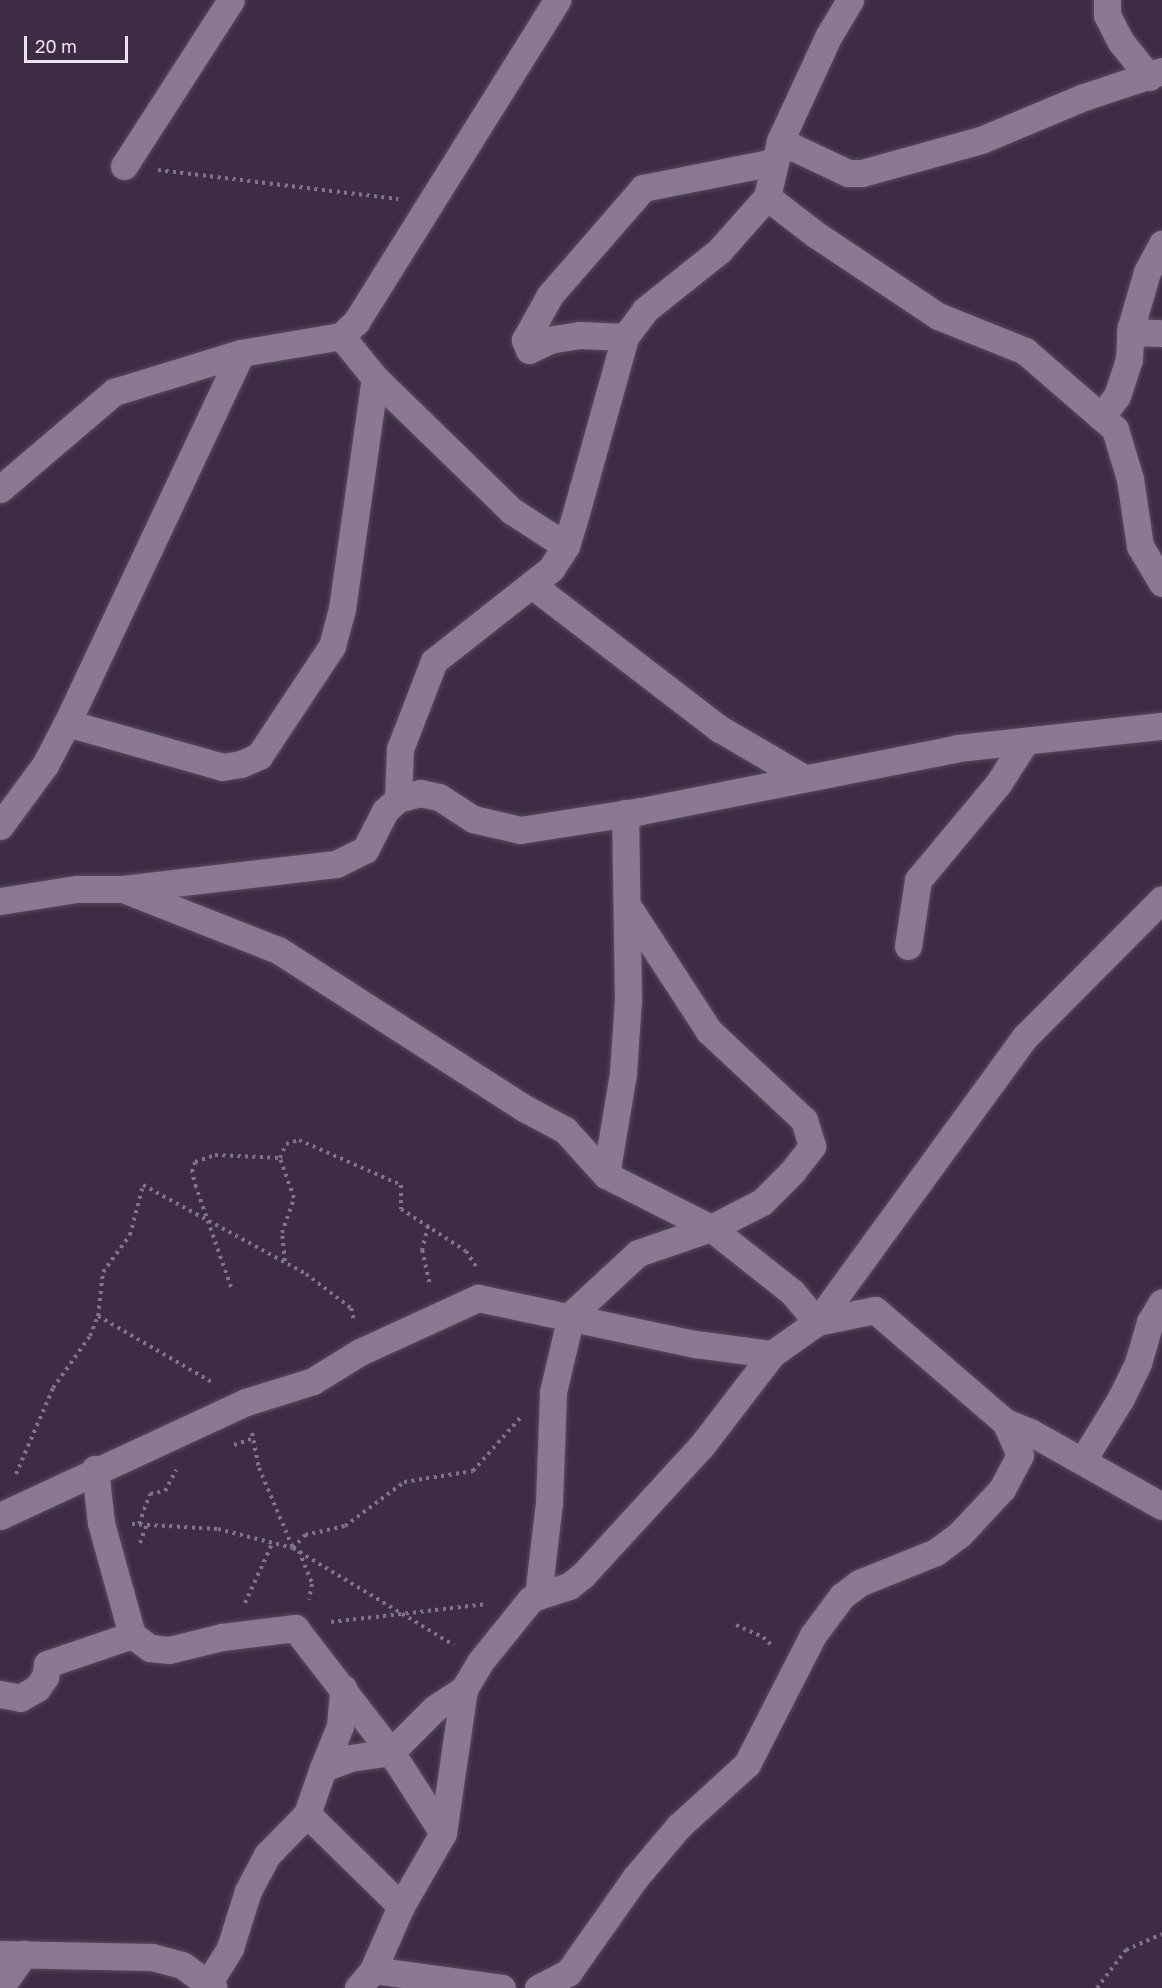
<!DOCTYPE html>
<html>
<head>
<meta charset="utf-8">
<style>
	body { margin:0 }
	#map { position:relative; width:1162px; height:1988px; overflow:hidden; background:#3d2c43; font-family:"Golos Text",sans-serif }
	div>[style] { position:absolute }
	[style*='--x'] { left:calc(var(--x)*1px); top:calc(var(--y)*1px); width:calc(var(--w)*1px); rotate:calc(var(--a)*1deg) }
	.path>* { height:4px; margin-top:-2px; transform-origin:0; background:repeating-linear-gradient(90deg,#827488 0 3px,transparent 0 7.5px) }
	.roads { filter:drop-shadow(0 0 2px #594a5d) drop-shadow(0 0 2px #594a5d) }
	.street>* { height:27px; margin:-13.5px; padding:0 13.5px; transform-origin:13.5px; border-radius:13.5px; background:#8b7892 }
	span { translate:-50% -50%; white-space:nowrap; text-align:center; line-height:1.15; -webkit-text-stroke:6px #3d2c43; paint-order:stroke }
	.scale { position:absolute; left:24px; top:36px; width:104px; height:27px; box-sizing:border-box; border:3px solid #eee3f2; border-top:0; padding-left:8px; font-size:18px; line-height:21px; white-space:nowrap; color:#eee3f2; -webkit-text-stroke:4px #3d2c43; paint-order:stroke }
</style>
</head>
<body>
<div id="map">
	<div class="path">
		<i style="--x:158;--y:170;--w:242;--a:6.9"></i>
		<i style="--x:428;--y:1226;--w:25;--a:104"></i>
		<i style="--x:422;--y:1250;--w:37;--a:77"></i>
		<i style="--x:285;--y:1261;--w:28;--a:-96"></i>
		<i style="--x:282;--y:1233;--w:37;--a:-71"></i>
		<i style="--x:294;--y:1198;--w:42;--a:-109.3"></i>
		<i style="--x:280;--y:1158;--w:15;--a:-67"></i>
		<i style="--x:286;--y:1144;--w:14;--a:-17"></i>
		<i style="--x:299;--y:1140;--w:111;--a:23.8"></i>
		<i style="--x:401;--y:1185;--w:24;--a:90"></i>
		<i style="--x:401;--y:1209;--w:77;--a:32.9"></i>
		<i style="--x:466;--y:1251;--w:20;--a:57"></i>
		<i style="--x:231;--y:1287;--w:106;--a:-109.3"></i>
		<i style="--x:196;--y:1187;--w:16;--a:-105"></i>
		<i style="--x:192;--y:1172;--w:10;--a:-73"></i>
		<i style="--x:195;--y:1162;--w:21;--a:-19"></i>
		<i style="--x:215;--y:1155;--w:65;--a:2.6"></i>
		<i style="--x:98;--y:1316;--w:132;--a:30.1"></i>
		<i style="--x:252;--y:1433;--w:36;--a:79"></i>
		<i style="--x:259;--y:1468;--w:87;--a:67"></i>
		<i style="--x:293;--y:1548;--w:188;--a:31.1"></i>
		<i style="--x:234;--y:1445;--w:21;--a:-19"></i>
		<i style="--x:16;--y:1474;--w:94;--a:-66.7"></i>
		<i style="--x:53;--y:1388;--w:64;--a:-54.6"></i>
		<i style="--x:90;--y:1336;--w:22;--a:-68"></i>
		<i style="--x:98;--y:1316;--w:44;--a:-83.5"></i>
		<i style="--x:103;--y:1272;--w:46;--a:-53.9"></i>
		<i style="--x:130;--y:1235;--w:52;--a:-75.4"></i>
		<i style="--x:143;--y:1185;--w:186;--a:28.6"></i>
		<i style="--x:306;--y:1274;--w:56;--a:37.1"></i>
		<i style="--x:351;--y:1308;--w:13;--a:77"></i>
		<i style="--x:132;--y:1524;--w:86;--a:3.3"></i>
		<i style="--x:218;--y:1529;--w:77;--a:14.2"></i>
		<i style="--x:293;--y:1548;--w:18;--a:-47"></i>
		<i style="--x:305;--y:1535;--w:41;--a:-12.7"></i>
		<i style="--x:345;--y:1526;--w:74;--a:-36.7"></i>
		<i style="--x:404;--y:1482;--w:70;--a:-9.1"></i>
		<i style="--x:473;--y:1471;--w:71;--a:-48.4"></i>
		<i style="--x:139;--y:1524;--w:32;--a:-70"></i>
		<i style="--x:150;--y:1494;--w:15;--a:-11"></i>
		<i style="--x:165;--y:1491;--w:24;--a:-62"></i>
		<i style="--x:140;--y:1543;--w:20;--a:-70"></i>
		<i style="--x:299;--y:1551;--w:35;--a:68"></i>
		<i style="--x:312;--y:1584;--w:16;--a:101"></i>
		<i style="--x:245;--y:1603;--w:65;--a:-65.4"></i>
		<i style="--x:331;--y:1622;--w:157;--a:-6.6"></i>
		<i style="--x:736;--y:1625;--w:30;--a:24"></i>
		<i style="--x:763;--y:1637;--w:13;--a:45"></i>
		<i style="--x:1097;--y:1988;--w:48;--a:-52.7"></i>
		<i style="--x:1126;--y:1950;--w:39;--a:-24"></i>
	</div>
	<div class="roads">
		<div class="street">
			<i style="--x:1107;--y:0;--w:15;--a:90"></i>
			<i style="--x:1107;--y:15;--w:30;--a:63"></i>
			<i style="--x:1121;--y:42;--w:45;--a:51.3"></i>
			<i style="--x:780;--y:141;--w:75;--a:25.2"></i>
			<i style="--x:848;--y:173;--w:14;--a:0"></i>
			<i style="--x:862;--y:173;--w:123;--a:-15.5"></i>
			<i style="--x:981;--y:140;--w:112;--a:-22.7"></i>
			<i style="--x:1084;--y:97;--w:82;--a:-18.4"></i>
			<i style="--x:124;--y:166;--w:197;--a:-57.2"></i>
			<i style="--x:767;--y:197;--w:61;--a:37.6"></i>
			<i style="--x:815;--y:234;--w:148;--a:33.7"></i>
			<i style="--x:938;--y:316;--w:94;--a:21.9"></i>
			<i style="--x:1025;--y:351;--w:119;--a:40.9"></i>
			<i style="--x:1115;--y:429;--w:52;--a:73.3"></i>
			<i style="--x:1130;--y:479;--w:68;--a:81.5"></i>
			<i style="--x:1140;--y:546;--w:43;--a:59.3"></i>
			<i style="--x:1130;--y:332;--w:32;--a:2"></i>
			<i style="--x:341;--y:336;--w:54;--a:51"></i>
			<i style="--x:375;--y:378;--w:191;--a:44.2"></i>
			<i style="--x:512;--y:511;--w:64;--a:32.9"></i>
			<i style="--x:625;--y:337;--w:45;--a:-177.5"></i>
			<i style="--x:580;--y:335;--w:30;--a:171"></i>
			<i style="--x:550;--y:340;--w:23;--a:155"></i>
			<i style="--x:529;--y:350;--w:11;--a:-112"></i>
			<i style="--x:525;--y:340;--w:51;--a:-60.9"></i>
			<i style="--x:550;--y:295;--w:142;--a:-49"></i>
			<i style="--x:643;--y:188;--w:134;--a:-11.2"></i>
			<i style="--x:1101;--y:417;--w:26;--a:-53"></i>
			<i style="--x:1117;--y:396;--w:38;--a:-72"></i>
			<i style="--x:1129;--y:360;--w:33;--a:-87"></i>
			<i style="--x:1131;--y:327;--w:57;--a:-73.8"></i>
			<i style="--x:1147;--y:272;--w:32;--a:-62"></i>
			<i style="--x:0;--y:489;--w:150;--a:-40.4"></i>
			<i style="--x:114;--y:392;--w:133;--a:-17.1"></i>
			<i style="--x:241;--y:353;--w:101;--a:-9.6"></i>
			<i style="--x:341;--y:336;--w:21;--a:-43"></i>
			<i style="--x:356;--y:322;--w:380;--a:-58"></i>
			<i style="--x:532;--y:585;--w:237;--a:37.5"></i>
			<i style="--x:720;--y:729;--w:97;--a:30.3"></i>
			<i style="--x:67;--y:723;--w:161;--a:15.8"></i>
			<i style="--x:222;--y:767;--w:19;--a:-9"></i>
			<i style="--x:241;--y:764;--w:20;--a:-24"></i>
			<i style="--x:259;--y:756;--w:132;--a:-56.4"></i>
			<i style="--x:332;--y:646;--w:38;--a:-75"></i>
			<i style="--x:342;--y:609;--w:233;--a:-81.9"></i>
			<i style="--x:398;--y:799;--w:50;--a:-87.7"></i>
			<i style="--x:400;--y:749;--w:94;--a:-68.9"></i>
			<i style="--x:434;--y:661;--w:149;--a:-38.2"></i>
			<i style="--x:551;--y:569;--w:27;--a:-57"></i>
			<i style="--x:566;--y:546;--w:27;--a:-73"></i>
			<i style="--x:574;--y:520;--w:190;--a:-74.4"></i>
			<i style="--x:625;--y:337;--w:34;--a:-53"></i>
			<i style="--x:645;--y:310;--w:95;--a:-38.6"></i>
			<i style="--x:719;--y:251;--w:72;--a:-48.4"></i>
			<i style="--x:767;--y:197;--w:57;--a:-76.9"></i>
			<i style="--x:780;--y:141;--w:115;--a:-65.2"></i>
			<i style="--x:828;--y:37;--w:43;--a:-59.3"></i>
			<i style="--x:0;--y:826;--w:76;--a:-53.6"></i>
			<i style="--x:45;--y:765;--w:47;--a:-62.4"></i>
			<i style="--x:67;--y:723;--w:409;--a:-64.8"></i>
			<i style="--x:123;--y:889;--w:167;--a:21.5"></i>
			<i style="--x:278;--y:950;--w:292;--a:32.7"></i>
			<i style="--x:524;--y:1108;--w:47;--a:28.2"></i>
			<i style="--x:565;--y:1130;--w:61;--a:47.7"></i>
			<i style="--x:606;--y:1175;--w:118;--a:26.8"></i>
			<i style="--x:711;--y:1228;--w:103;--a:38.3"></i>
			<i style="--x:792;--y:1292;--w:39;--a:50"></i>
			<i style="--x:817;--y:1322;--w:59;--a:-11.7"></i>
			<i style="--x:875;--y:1310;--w:172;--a:40.7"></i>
			<i style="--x:1005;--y:1422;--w:27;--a:22"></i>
			<i style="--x:1030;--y:1432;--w:151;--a:29.3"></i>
			<i style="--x:0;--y:901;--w:78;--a:-8.9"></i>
			<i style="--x:77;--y:889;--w:46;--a:0"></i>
			<i style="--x:123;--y:889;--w:214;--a:-6.7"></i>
			<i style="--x:336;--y:864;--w:32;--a:-26"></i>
			<i style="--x:365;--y:850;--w:44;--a:-62.9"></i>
			<i style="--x:385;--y:811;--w:18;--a:-43"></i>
			<i style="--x:398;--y:799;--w:23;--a:-15"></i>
			<i style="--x:420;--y:793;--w:19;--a:12"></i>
			<i style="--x:439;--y:797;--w:40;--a:32.9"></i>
			<i style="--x:473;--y:819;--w:48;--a:13.2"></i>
			<i style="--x:520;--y:830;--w:122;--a:-8.9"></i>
			<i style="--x:641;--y:811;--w:323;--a:-11.2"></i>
			<i style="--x:958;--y:748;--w:205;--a:-6.2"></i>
			<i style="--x:908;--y:946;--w:67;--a:-81.4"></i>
			<i style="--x:918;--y:880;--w:125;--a:-50.2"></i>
			<i style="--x:998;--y:784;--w:50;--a:-57.3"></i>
			<i style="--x:606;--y:1175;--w:103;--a:-80.5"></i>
			<i style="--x:623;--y:1073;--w:73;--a:-86.1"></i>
			<i style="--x:628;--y:1000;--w:187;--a:-90.9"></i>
			<i style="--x:1083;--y:1460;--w:73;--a:-58.5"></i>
			<i style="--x:1121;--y:1398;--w:39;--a:-64"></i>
			<i style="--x:1138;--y:1363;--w:43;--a:-73.7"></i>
			<i style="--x:1150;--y:1322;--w:23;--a:-59"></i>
			<i style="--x:95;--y:1469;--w:54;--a:83.7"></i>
			<i style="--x:101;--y:1523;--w:116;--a:74.5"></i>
			<i style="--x:132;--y:1635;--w:22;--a:36"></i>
			<i style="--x:150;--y:1648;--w:19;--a:6"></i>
			<i style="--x:169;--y:1650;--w:55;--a:-13.8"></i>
			<i style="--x:222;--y:1637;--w:74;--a:-7"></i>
			<i style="--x:295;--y:1628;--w:157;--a:52.3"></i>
			<i style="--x:391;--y:1752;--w:96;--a:57.3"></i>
			<i style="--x:0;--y:1516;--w:271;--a:-24.9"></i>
			<i style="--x:246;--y:1402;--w:70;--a:-17.4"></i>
			<i style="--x:313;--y:1381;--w:55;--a:-31.7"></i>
			<i style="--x:360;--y:1352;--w:130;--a:-24.6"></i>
			<i style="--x:478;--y:1298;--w:222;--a:12"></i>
			<i style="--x:695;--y:1344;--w:78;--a:7.4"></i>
			<i style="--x:538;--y:1596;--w:33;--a:-18"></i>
			<i style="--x:569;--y:1586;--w:18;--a:-38"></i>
			<i style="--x:583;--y:1575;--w:178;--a:-47.5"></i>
			<i style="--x:703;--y:1444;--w:113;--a:-52.5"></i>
			<i style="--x:772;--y:1354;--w:55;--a:-35.4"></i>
			<i style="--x:817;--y:1322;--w:353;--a:-53.9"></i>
			<i style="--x:1025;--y:1037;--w:194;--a:-45.2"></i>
			<i style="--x:0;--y:1694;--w:20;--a:11"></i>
			<i style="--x:20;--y:1698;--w:20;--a:-30"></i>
			<i style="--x:37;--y:1688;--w:14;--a:-54"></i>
			<i style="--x:45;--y:1677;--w:13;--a:-81"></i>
			<i style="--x:47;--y:1664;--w:90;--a:-18.8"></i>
			<i style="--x:323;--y:1768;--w:45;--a:-68"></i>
			<i style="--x:340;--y:1726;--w:38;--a:-85"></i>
			<i style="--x:307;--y:1814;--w:132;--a:44.4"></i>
			<i style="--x:0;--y:1954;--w:152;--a:1.1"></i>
			<i style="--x:152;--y:1957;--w:31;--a:15"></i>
			<i style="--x:182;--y:1965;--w:39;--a:36"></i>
			<i style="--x:373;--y:1970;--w:130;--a:7.9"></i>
			<i style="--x:209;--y:1982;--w:40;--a:-58"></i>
			<i style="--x:230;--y:1948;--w:60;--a:-72.5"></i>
			<i style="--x:248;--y:1891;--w:41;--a:-62.2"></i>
			<i style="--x:267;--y:1855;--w:57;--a:-45.7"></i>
			<i style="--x:307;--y:1814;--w:49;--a:-70.8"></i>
			<i style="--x:323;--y:1768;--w:29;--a:-20"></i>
			<i style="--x:350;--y:1758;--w:41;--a:-8.3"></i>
			<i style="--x:391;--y:1752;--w:62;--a:-45"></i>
			<i style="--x:435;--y:1708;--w:35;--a:-33"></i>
			<i style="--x:0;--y:1988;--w:42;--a:-54.8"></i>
			<i style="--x:358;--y:1988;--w:23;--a:-50"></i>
			<i style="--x:373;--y:1970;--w:70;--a:-66.4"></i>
			<i style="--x:401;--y:1906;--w:84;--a:-60.1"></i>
			<i style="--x:443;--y:1833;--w:146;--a:-81.7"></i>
			<i style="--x:464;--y:1689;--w:31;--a:-59"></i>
			<i style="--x:480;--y:1662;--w:80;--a:-51.1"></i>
			<i style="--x:530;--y:1600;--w:9;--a:-27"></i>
			<i style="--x:538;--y:1596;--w:94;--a:-83.3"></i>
			<i style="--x:549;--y:1503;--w:111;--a:-87.9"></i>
			<i style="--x:553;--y:1392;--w:79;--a:-76.8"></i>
			<i style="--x:571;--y:1315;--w:91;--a:-42.8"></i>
			<i style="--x:638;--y:1253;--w:77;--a:-18.9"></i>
			<i style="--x:711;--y:1228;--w:57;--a:-27"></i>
			<i style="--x:762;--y:1202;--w:42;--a:-45"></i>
			<i style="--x:792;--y:1172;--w:33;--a:-52"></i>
			<i style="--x:812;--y:1146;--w:27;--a:-107"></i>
			<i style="--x:804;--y:1120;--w:130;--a:-136.9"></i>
			<i style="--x:709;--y:1031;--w:145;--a:-123.1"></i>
			<i style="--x:538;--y:1988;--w:34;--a:-27"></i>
			<i style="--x:568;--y:1973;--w:116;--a:-54.8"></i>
			<i style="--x:635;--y:1878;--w:68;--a:-49.8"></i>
			<i style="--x:679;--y:1826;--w:92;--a:-42.4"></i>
			<i style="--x:747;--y:1764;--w:145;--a:-62.9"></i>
			<i style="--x:813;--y:1635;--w:49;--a:-53.4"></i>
			<i style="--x:842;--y:1596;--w:21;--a:-37"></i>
			<i style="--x:859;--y:1583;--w:83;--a:-21.9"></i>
			<i style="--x:936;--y:1552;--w:30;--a:-37"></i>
			<i style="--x:960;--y:1534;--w:62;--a:-47"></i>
			<i style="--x:1002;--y:1489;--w:38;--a:-62"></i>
			<i style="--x:1020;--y:1455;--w:36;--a:-114"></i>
		</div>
	</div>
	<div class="scale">20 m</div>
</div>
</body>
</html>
